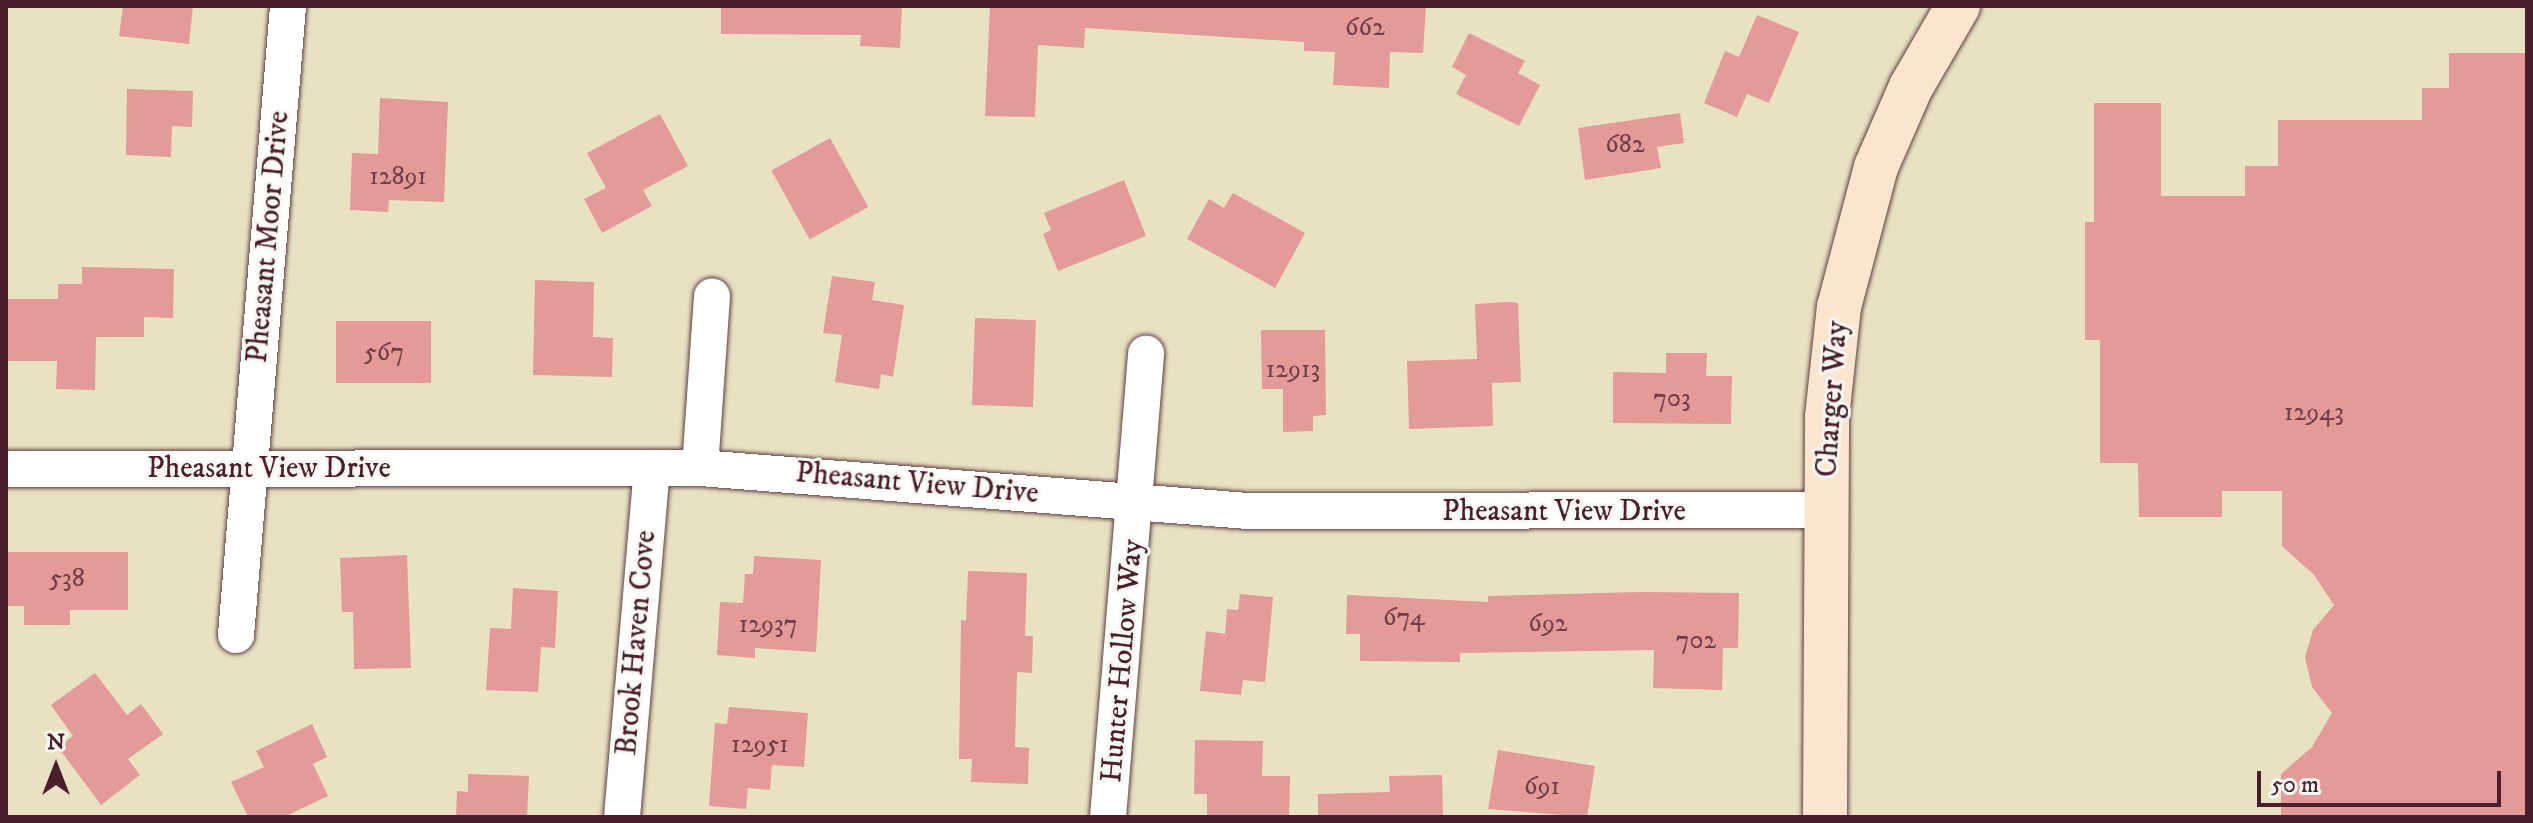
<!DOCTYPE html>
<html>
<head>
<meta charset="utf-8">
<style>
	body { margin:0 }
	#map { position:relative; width:2533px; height:823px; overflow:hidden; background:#e8e2c3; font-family:"IM FELL DW Pica",serif }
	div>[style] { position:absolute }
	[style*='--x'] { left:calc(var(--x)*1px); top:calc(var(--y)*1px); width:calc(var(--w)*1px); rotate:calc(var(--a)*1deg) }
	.building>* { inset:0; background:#e39a98; transform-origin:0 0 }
	.roads { filter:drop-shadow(0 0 2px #623c42) drop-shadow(0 0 2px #623c42) }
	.street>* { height:36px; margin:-18px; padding:0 18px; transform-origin:18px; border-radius:18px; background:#fff }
	.secondary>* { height:44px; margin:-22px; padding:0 22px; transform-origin:22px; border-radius:22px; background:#fce5cf }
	span { translate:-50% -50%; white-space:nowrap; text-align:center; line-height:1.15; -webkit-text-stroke:6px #f6f6f2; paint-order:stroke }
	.number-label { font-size:26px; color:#703e46 }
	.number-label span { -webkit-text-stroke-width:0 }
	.street-label { font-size:30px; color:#4a1f2b }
	.frame { position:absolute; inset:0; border:8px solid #4a1f2b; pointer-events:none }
	.north { position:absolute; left:16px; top:727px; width:80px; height:80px; -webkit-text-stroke:6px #f6f6f2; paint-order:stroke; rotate:0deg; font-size:22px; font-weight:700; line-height:32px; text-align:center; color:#4a1f2b }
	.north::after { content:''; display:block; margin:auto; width:28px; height:36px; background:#4a1f2b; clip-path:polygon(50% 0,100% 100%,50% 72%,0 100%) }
	.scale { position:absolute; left:2257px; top:771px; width:244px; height:36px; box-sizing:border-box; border:4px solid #4a1f2b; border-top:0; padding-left:10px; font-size:24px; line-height:28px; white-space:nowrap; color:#4a1f2b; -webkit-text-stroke:6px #f6f6f2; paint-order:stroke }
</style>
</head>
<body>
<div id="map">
	<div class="building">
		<i style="clip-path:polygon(123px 6px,193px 6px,189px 44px,119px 36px)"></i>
		<i style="clip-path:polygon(721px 6px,902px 6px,900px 48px,860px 46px,861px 35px,721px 34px)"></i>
		<i style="clip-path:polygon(990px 6px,1426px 6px,1423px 53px,1390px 52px,1389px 88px,1333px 85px,1335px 52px,1304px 51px,1304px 42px,1085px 28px,1084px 48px,1038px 45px,1035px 117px,985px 116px)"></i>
		<i style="clip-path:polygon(1757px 15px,1799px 32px,1769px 103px,1747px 94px,1737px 117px,1704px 103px,1725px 51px,1739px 57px)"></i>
		<i style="clip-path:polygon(1469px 33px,1525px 61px,1518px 73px,1540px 85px,1519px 126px,1456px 94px,1466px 75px,1452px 67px)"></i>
		<i style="clip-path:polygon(2449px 53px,2527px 53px,2527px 817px,2281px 817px,2281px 774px,2312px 747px,2332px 713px,2312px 687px,2305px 657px,2313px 630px,2334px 605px,2314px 575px,2282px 546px,2282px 491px,2222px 491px,2222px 517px,2139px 517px,2138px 463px,2100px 463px,2100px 340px,2085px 340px,2085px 222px,2094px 222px,2094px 103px,2161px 103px,2161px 196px,2245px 196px,2245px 166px,2278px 166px,2278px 120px,2422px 120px,2422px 88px,2449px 88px)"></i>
		<i style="clip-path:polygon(127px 89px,193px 91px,192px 127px,172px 126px,171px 157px,126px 155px)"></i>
		<i style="clip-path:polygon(380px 98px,448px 102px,444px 202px,389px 200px,388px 212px,350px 210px,352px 153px,378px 154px)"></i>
		<i style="clip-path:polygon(1680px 113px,1684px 143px,1657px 147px,1661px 168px,1585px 180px,1578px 128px)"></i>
		<i style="clip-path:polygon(660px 114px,688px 166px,643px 190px,652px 206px,602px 233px,584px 199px,606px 188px,587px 153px)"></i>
		<i style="left:830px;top:138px;width:79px;height:67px;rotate:61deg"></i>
		<i style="clip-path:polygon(1124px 180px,1146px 236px,1058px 271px,1043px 234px,1051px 230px,1044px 213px)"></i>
		<i style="clip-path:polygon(1233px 193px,1305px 233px,1275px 288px,1187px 239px,1209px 199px,1224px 208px)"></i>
		<i style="clip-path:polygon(82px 267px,174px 269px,173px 318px,144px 317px,144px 337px,96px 337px,95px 390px,56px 389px,57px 361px,6px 361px,6px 299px,58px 299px,58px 284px,82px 284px)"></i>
		<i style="clip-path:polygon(832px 276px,875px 282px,872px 300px,904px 305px,893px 377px,881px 374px,879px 389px,835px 382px,842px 335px,823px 333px)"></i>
		<i style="clip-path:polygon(535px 280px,594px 282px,593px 337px,613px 338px,612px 377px,533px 375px)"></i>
		<i style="clip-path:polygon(1508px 302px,1518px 303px,1521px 382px,1492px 383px,1493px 426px,1409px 429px,1407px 361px,1477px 359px,1475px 304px)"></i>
		<i style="left:975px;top:318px;width:61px;height:87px;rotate:2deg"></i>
		<i style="left:431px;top:321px;width:62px;height:95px;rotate:90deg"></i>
		<i style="clip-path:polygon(1261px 330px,1325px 330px,1326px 415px,1313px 416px,1313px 431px,1283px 432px,1283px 389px,1262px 389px)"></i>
		<i style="clip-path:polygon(1666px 353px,1707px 353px,1706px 376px,1732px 376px,1731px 424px,1613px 423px,1613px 372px,1666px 373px)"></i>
		<i style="clip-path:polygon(6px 552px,128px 552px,128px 610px,70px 610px,70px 625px,24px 625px,24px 606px,6px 606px)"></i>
		<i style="clip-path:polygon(407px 555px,411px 668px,354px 669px,353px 612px,342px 612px,340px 558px)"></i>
		<i style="clip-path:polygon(754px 556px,821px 560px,816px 652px,755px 648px,755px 658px,717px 655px,720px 602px,743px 603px,745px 574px,753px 574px)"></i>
		<i style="clip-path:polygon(968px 571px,1027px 573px,1025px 636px,1033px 636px,1032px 673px,1017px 672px,1015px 747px,1029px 748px,1028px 784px,971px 782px,972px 759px,959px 759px,961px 620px,966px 621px)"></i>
		<i style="clip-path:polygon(513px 588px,558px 591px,555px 648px,541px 647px,538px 692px,486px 690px,490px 628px,511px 629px)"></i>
		<i style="clip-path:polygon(1641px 592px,1739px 593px,1738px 648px,1723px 648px,1722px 690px,1653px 688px,1654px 650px,1460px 653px,1460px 662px,1360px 661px,1360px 634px,1346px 634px,1347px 595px,1488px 602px,1488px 596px)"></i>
		<i style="clip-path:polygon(1240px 594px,1273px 597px,1265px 682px,1243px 680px,1241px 695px,1200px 691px,1206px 631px,1225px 634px,1227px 609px,1238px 610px)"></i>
		<i style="clip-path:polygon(95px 673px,127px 715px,141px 704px,163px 734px,128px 759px,140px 775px,101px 805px,58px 747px,73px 736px,51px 705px)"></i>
		<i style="clip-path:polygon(729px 707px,808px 713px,804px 767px,772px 765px,770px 790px,748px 788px,746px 809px,709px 806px,715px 723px,727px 724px)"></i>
		<i style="clip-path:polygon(312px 724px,327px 757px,313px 764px,328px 796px,284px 817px,248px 817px,231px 782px,264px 767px,256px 751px)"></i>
		<i style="clip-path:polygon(1195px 740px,1263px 741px,1262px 776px,1290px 776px,1289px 817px,1207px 817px,1207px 794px,1194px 794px)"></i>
		<i style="clip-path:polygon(1498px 750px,1595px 766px,1587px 817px,1488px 809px)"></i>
		<i style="clip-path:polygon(468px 774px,529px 776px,527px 817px,456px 817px,457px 791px,468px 792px)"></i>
		<i style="clip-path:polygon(1442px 775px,1443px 817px,1318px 817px,1318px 794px,1390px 792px,1389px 776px)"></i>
	</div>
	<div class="roads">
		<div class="street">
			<i style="--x:700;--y:468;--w:172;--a:-86"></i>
			<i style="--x:6;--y:469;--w:694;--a:-0.08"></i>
			<i style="--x:700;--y:468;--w:549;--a:4.49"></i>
			<i style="--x:1247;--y:511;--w:580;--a:-0.1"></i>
			<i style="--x:236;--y:635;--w:631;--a:-85.27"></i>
			<i style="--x:622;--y:817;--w:350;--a:-85.1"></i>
			<i style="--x:1108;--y:817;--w:465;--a:-85.3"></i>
		</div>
		<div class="secondary">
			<i style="--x:1825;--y:817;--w:400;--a:-89.7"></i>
			<i style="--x:1827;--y:417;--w:111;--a:-83.8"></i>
			<i style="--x:1839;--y:307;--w:145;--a:-75.2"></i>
			<i style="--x:1876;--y:167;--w:87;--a:-66.4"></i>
			<i style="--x:1911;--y:87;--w:94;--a:-59.9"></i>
		</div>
	</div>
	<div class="number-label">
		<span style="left:1365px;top:28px">662</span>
		<span style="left:1625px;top:145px">682</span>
		<span style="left:398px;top:177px">12891</span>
		<span style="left:384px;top:353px">567</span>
		<span style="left:1293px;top:370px">12913</span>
		<span style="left:1672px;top:399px">703</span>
		<span style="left:2314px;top:413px">12943</span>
		<span style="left:67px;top:579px">538</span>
		<span style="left:1404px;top:618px">674</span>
		<span style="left:1548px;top:624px">692</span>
		<span style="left:768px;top:625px">12937</span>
		<span style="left:1696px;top:641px">702</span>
		<span style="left:760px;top:745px">12951</span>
		<span style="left:1542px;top:787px">691</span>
	</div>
	<div class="street-label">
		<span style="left:269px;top:237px;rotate:-85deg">Pheasant Moor Drive</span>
		<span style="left:1833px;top:399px;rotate:-86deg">Charger Way</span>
		<span style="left:269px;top:469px">Pheasant View Drive</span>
		<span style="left:917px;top:484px;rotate:5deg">Pheasant View Drive</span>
		<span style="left:1564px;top:512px">Pheasant View Drive</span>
		<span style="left:637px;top:643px;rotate:-85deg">Brook Haven Cove</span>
		<span style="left:1123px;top:661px;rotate:-85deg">Hunter Hollow Way</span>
	</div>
	<div class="frame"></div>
	<div class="north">N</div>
	<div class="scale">50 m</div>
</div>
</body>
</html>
